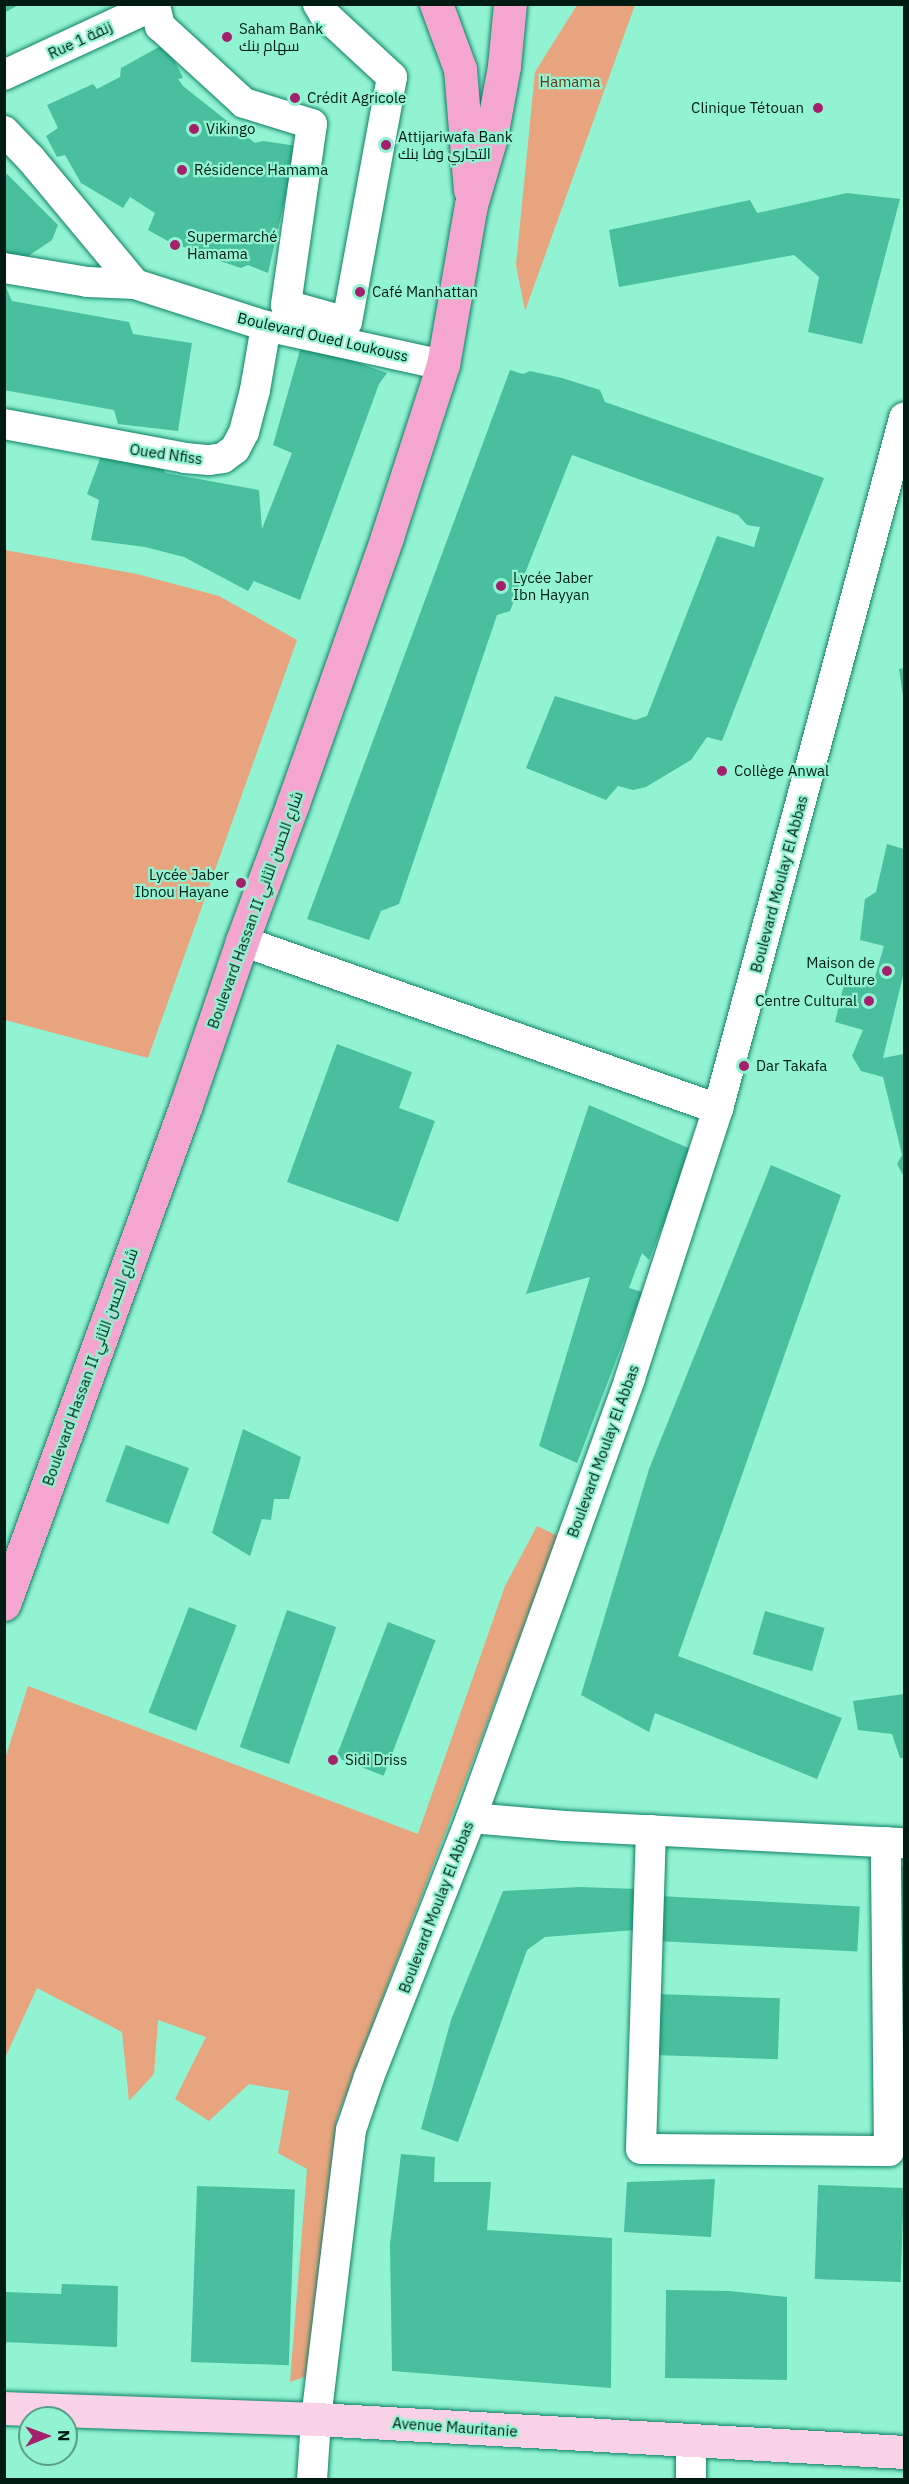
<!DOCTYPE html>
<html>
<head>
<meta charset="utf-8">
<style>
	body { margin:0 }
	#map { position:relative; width:909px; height:2484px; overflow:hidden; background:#92f3d2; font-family:"IBM Plex Sans",Cairo,sans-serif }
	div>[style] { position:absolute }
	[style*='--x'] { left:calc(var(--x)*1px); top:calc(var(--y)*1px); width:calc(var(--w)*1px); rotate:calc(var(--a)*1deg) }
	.green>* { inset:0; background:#e7a47e }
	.building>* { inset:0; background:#49bf9d; transform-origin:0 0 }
	.roads { filter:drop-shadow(0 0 2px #0e8165) drop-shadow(0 0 2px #0e8165) }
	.street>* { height:30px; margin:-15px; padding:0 15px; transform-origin:15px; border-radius:15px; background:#fff }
	.secondary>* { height:33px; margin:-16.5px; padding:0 16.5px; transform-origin:16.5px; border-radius:16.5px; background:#fad2e7 }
	.primary>* { height:33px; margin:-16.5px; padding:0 16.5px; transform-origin:16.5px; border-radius:16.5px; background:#f5a6cf }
	.dots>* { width:16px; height:16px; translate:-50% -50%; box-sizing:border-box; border:3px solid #92f3d2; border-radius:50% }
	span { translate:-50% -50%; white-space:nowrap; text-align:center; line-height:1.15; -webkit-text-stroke:4.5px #92f3d2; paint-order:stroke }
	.poi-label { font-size:15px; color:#001b12 }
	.left { translate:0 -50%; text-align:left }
	.right { translate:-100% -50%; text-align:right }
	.street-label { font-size:15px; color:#001b12 }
	.park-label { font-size:15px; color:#67320f }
	.frame { position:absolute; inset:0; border:6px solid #001b12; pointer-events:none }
	.north { position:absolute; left:18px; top:2406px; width:60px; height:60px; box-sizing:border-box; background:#92f3d2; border:2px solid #589d85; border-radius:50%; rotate:89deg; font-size:16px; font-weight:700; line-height:24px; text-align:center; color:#001b12 }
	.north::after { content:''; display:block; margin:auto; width:21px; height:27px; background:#a4206d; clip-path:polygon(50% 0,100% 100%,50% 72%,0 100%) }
</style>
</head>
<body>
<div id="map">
	<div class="green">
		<i style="clip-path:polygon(577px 5px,635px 5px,525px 311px,516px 265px,535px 72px)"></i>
		<i style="clip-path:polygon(5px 550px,137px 574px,219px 596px,297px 640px,148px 1058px,5px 1020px)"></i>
		<i style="clip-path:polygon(537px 1526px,558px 1536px,337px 2118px,307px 2376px,290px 2382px,307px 2169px,278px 2153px,289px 2091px,249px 2084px,209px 2121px,175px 2099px,206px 2037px,158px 2020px,154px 2074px,129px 2101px,122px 2032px,37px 1988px,5px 2058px,5px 1759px,28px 1686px,418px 1834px,505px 1586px)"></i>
	</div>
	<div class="building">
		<i style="clip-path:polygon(4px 4px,20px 4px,4px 13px)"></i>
		<i style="clip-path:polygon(166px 43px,183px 78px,178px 79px,183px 86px,255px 143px,263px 141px,297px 146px,268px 273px,248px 265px,241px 268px,217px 260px,211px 255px,194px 254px,188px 248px,175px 245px,148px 230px,155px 213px,130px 197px,123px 208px,81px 183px,65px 155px,57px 157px,46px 136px,58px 128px,47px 105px,93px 84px,97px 89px,120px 77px,121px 68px)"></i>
		<i style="clip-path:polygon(4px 171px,58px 225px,52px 240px,24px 259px,4px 252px)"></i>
		<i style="clip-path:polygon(847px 193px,900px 199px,862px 344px,808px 332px,819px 277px,794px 255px,619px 287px,609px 230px,750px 200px,757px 213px)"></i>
		<i style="clip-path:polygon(4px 283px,12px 301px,129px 322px,133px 334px,192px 343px,178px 431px,118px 424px,114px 410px,4px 390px)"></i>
		<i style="clip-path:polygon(302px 343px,387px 373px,379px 384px,300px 600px,254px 581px,248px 591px,184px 557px,145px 547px,91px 540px,99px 500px,87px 494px,101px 456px,160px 465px,166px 473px,259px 490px,262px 529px,292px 453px,273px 445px)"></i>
		<i style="clip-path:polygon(510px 370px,523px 374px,530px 371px,562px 378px,600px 390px,605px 402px,824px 478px,722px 741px,707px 737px,691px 760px,646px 787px,633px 790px,618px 786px,606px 800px,526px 768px,555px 696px,635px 720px,647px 716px,717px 536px,754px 547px,760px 527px,747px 525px,738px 515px,572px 455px,510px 611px,497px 615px,399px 904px,381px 911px,369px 940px,307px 919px)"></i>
		<i style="clip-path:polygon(904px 668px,904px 696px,903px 696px,899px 669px)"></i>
		<i style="clip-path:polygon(887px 844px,904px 849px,904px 972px,883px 1058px,904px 1054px,904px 1177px,897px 1164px,902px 1155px,883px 1077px,861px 1071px,852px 1056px,863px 1030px,835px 1022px,846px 976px,874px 980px,884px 946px,860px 940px,865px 899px,876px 892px)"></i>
		<i style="clip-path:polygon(337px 1044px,412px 1072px,399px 1108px,435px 1121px,398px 1222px,287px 1182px)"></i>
		<i style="clip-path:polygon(589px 1105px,693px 1150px,649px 1260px,642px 1253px,629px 1288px,642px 1292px,577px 1463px,539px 1446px,590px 1277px,526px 1294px)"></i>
		<i style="clip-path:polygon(771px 1165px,841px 1195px,678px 1656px,842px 1718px,817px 1779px,655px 1713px,649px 1732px,581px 1695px,649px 1469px)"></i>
		<i style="clip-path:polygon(243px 1429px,301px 1457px,289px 1499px,274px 1499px,271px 1520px,262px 1519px,250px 1556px,212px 1533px)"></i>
		<i style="left:126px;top:1445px;width:67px;height:60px;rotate:20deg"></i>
		<i style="left:189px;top:1607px;width:51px;height:113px;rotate:21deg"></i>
		<i style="left:287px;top:1610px;width:52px;height:145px;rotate:19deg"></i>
		<i style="left:765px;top:1611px;width:62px;height:45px;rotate:16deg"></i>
		<i style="left:388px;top:1622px;width:51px;height:145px;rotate:21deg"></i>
		<i style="clip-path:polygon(904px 1694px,904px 1758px,900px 1758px,892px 1734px,858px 1730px,853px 1701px)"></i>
		<i style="clip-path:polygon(897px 1866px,904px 1867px,904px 2033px,893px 2031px)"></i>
		<i style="clip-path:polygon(580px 1887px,637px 1889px,635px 1930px,545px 1937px,527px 1950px,458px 2142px,421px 2129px,451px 2020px,503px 1891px)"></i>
		<i style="left:659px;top:1896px;width:201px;height:45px;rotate:3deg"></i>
		<i style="left:657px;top:1994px;width:123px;height:61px;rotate:2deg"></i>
		<i style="clip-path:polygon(401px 2154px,435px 2157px,434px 2182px,491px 2182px,487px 2230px,612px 2238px,611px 2388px,392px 2371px,390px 2244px)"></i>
		<i style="clip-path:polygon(715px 2179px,711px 2237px,624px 2232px,627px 2182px)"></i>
		<i style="left:818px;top:2185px;width:86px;height:94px;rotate:2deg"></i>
		<i style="left:197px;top:2186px;width:98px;height:176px;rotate:2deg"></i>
		<i style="clip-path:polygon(62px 2284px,118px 2286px,117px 2347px,4px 2342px,4px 2292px,61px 2294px)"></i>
		<i style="clip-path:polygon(666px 2290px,729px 2291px,787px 2297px,787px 2380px,665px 2378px)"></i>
	</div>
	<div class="roads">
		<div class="street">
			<i style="--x:4;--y:75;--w:166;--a:-24.9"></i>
			<i style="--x:155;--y:5;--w:22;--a:77"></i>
			<i style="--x:160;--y:26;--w:114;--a:42.5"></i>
			<i style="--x:244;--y:103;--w:71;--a:17.2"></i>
			<i style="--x:312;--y:124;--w:183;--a:98.2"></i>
			<i style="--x:286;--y:305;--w:63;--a:15.6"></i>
			<i style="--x:347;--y:322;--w:249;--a:-79.6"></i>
			<i style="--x:392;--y:77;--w:93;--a:-137.2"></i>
			<i style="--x:324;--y:14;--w:12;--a:-121"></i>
			<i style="--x:4;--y:131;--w:39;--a:46"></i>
			<i style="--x:31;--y:159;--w:163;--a:50.2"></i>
			<i style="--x:4;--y:268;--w:85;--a:9.5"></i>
			<i style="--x:88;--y:282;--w:47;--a:2.4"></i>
			<i style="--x:135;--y:284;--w:138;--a:17.8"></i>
			<i style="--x:266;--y:326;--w:181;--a:12.4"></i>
			<i style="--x:4;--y:424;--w:184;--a:10.6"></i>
			<i style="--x:185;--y:458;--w:24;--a:5"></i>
			<i style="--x:209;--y:460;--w:14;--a:-8"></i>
			<i style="--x:223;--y:458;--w:15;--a:-37"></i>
			<i style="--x:235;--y:449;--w:19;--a:-62"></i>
			<i style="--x:244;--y:432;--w:43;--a:-75.3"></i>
			<i style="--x:255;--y:390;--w:65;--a:-80.2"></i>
			<i style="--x:242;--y:941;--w:505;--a:19.44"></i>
			<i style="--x:471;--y:1818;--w:94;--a:4.9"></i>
			<i style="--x:565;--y:1826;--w:339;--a:2.9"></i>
			<i style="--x:651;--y:1830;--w:319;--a:91.8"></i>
			<i style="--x:641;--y:2149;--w:248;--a:0.5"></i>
			<i style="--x:889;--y:2151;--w:309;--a:-90.6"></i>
			<i style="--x:312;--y:2480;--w:61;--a:-86.2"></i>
			<i style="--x:316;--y:2419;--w:291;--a:-83.1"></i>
			<i style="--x:351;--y:2130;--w:56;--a:-71.2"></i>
			<i style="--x:369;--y:2077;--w:278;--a:-68.5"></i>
			<i style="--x:471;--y:1818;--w:468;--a:-70.1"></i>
			<i style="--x:630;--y:1378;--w:283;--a:-71.9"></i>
			<i style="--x:718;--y:1109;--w:716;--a:-74.93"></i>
			<i style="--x:691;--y:2480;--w:38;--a:-90"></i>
		</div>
		<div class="secondary">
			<i style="--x:4;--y:2408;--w:312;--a:2"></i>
			<i style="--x:316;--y:2419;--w:589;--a:3.21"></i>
		</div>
		<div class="primary">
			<i style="--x:436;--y:4;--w:69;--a:69.7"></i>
			<i style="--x:460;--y:69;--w:121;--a:85.3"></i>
			<i style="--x:4;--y:1604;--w:531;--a:-69.96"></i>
			<i style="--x:186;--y:1105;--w:173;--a:-71.1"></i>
			<i style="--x:242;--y:941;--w:147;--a:-69.7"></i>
			<i style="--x:293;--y:803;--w:282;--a:-70.5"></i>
			<i style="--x:387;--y:537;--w:181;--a:-72"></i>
			<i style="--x:443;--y:365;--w:162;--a:-80.1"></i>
			<i style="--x:471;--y:205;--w:71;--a:-73.6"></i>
			<i style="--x:491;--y:137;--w:72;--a:-79.6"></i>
			<i style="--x:504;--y:66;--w:62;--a:-84.5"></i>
		</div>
	</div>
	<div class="dots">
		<i style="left:227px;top:37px;background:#a4206d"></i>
		<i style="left:295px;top:98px;background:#a4206d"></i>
		<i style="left:818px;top:108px;background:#a4206d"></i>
		<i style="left:194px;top:129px;background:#a4206d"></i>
		<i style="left:386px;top:145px;background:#a4206d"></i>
		<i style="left:182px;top:170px;background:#a4206d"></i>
		<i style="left:175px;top:245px;background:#a4206d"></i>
		<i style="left:360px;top:292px;background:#a4206d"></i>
		<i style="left:501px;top:586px;background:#a4206d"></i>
		<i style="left:722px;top:771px;background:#a4206d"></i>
		<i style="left:241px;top:883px;background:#a4206d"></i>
		<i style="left:887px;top:971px;background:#a4206d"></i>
		<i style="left:869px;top:1001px;background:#a4206d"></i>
		<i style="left:744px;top:1066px;background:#a4206d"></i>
		<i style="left:333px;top:1760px;background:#a4206d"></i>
	</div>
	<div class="poi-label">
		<span class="left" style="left:239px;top:37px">Saham Bank<br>سهام بنك</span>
		<span class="left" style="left:307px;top:98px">Crédit Agricole</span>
		<span class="right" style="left:804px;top:108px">Clinique Tétouan</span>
		<span class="left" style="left:206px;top:129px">Vikingo</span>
		<span class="left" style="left:398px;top:145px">Attijariwafa Bank<br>التجاري وفا بنك</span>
		<span class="left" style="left:194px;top:170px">Résidence Hamama</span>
		<span class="left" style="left:187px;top:245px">Supermarché<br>Hamama</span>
		<span class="left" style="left:372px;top:292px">Café Manhattan</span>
		<span class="left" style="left:513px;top:586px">Lycée Jaber<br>Ibn Hayyan</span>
		<span class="left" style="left:734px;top:771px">Collège Anwal</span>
		<span class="right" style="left:229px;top:883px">Lycée Jaber<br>Ibnou Hayane</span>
		<span class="right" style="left:875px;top:971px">Maison de<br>Culture</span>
		<span class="right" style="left:857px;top:1001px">Centre Cultural</span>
		<span class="left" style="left:756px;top:1066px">Dar Takafa</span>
		<span class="left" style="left:345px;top:1760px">Sidi Driss</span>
	</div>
	<div class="street-label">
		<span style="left:80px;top:40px;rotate:-25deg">Rue 1 زنقة</span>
		<span style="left:323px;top:337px;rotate:13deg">Boulevard Oued Loukouss</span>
		<span style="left:166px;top:454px;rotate:8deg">Oued Nfiss</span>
		<span style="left:779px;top:884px;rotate:-75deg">Boulevard Moulay El Abbas</span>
		<span style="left:255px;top:910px;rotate:-70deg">Boulevard Hassan II شارع الحسن الثاني</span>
		<span style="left:90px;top:1367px;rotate:-70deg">Boulevard Hassan II شارع الحسن الثاني</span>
		<span style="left:603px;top:1451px;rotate:-70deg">Boulevard Moulay El Abbas</span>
		<span style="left:436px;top:1907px;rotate:-69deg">Boulevard Moulay El Abbas</span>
		<span style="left:455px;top:2427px;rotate:4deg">Avenue Mauritanie</span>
	</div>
	<div class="park-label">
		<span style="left:570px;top:82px">Hamama</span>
	</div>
	<div class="frame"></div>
	<div class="north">N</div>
</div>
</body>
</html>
